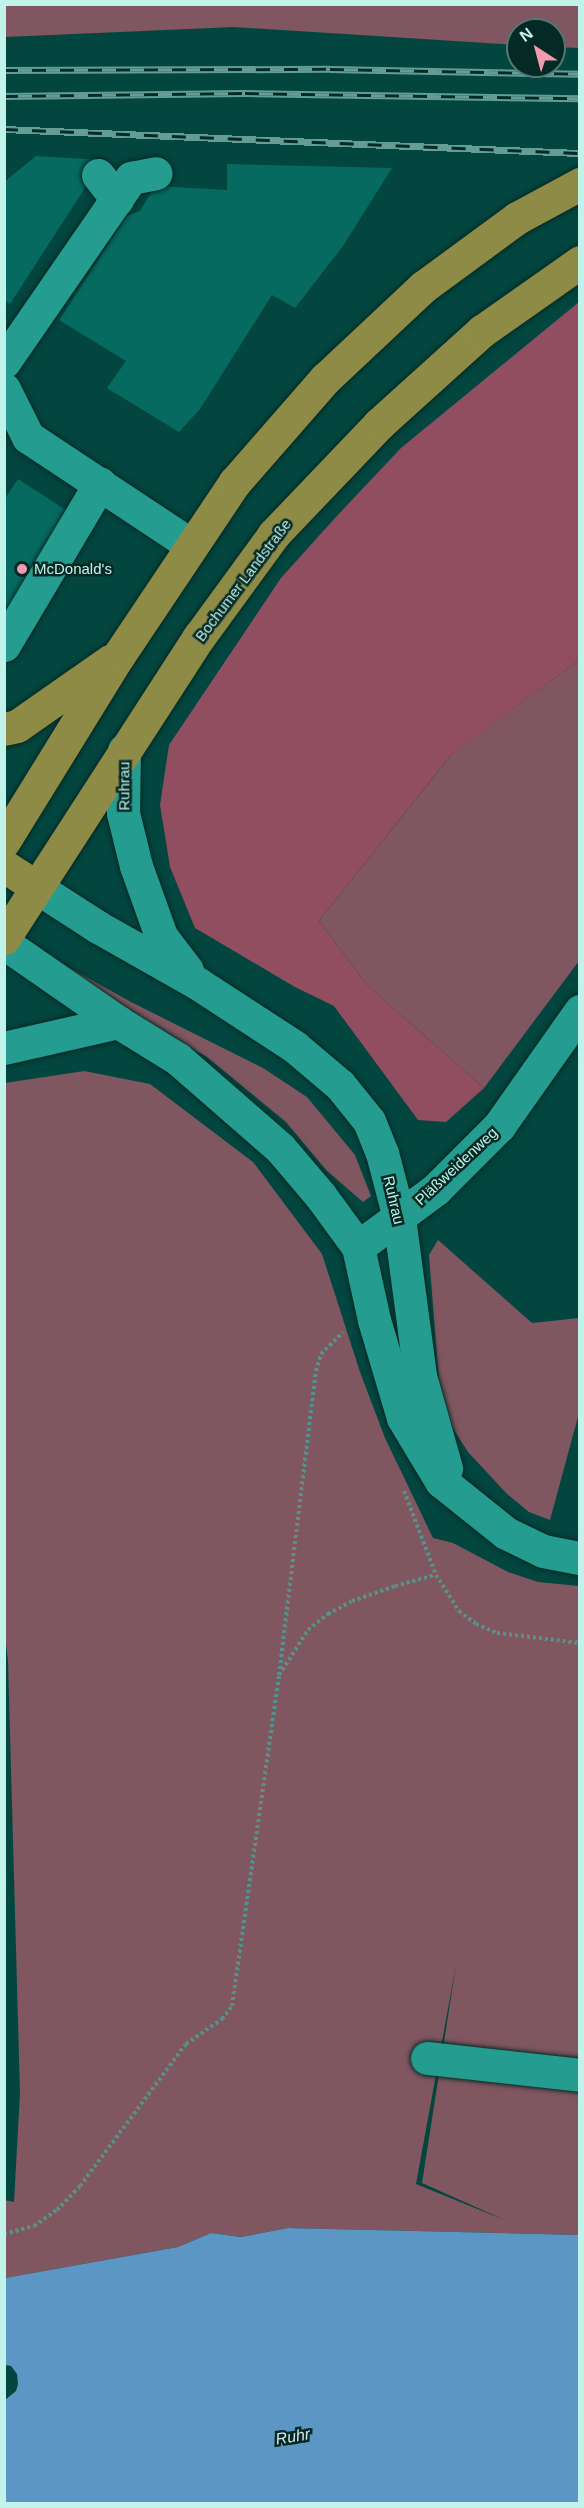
<!DOCTYPE html>
<html>
<head>
<meta charset="utf-8">
<style>
	body { margin:0 }
	#map { position:relative; width:584px; height:2508px; overflow:hidden; background:#03463f; font-family:Arial,sans-serif }
	div>[style] { position:absolute }
	[style*='--x'] { left:calc(var(--x)*1px); top:calc(var(--y)*1px); width:calc(var(--w)*1px); rotate:calc(var(--a)*1deg) }
	.green>* { inset:0; background:#805660 }
	.forest>* { inset:0; background:#914e60 }
	.water>* { inset:0; background:#5c96c4 }
	.building>* { inset:0; background:#066a60 }
	.path>* { height:4px; margin-top:-2px; transform-origin:0; background:repeating-linear-gradient(90deg,#57928a 0 3px,transparent 0 6px) }
	.roads { filter:drop-shadow(0 0 2px #052925) drop-shadow(0 0 2px #052925) }
	.minor>* { height:33px; margin:-16.5px; padding:0 16.5px; transform-origin:16.5px; border-radius:16.5px; background:#249c8f }
	.major>* { height:33px; margin:-16.5px; padding:0 16.5px; transform-origin:16.5px; border-radius:16.5px; background:#8e8b46 }
	.rail>* { height:7px; margin-top:-3.5px; transform-origin:0; background:repeating-linear-gradient(90deg,#052925 0 14px,#639d95 0 28px); box-sizing:border-box; border-block:2px solid #639d95 }
	.dots>* { width:16px; height:16px; translate:-50% -50%; box-sizing:border-box; border:3px solid #052925; border-radius:50% }
	span { translate:-50% -50%; white-space:nowrap; text-align:center; line-height:1.15; -webkit-text-stroke:5px #052925; paint-order:stroke }
	.poi-label { font-size:15px; color:#c2f3eb }
	.left { translate:0 -50%; text-align:left }
	.street-label { font-size:15px; color:#c2f3eb }
	.water-label { font-size:16px; color:#d6e6f3; font-style:italic }
	.frame { position:absolute; inset:0; border:6px solid #c2f3eb; pointer-events:none }
	.north { position:absolute; left:506px; top:18px; width:60px; height:60px; box-sizing:border-box; background:#052925; border:2px solid #517a74; border-radius:50%; rotate:324deg; font-size:16px; font-weight:700; line-height:24px; text-align:center; color:#c2f3eb }
	.north::after { content:''; display:block; margin:auto; width:21px; height:27px; background:#f29aaf; clip-path:polygon(50% 0,100% 100%,50% 72%,0 100%) }
</style>
</head>
<body>
<div id="map">
	<div class="green">
		<i style="clip-path:polygon(4px 5px,579px 5px,579px 48px,554px 47px,554px 30px,518px 30px,518px 45px,234px 27px,5px 37px)"></i>
		<i style="clip-path:polygon(579px 660px,579px 961px,484px 1088px,367px 985px,319px 921px,452px 754px)"></i>
		<i style="clip-path:polygon(59px 962px,131px 1002px,263px 1068px,307px 1097px,355px 1155px,371px 1196px,363px 1202px,326px 1170px,286px 1122px,207px 1057px,127px 1012px)"></i>
		<i style="clip-path:polygon(evenodd,84px 1071px,150px 1084px,253px 1162px,322px 1254px,360px 1372px,385px 1438px,433px 1538px,453px 1543px,508px 1572px,538px 1582px,579px 1586px,579px 2235px,288px 2228px,241px 2237px,211px 2233px,178px 2247px,5px 2278px,4px 2200px,14px 2202px,20px 2093px,8px 1661px,4px 1626px,5px 1083px,84px 1071px,456px 1965px,422px 2183px,507px 2221px,416px 2184px,456px 1965px)"></i>
		<i style="clip-path:polygon(438px 1240px,532px 1323px,579px 1318px,579px 1413px,550px 1520px,529px 1512px,507px 1494px,468px 1452px,450px 1424px,440px 1395px,429px 1255px)"></i>
	</div>
	<div class="forest">
		<i style="clip-path:polygon(579px 302px,579px 660px,451px 755px,319px 921px,367px 985px,484px 1088px,446px 1122px,418px 1120px,334px 1006px,295px 987px,195px 928px,170px 867px,160px 805px,169px 745px,281px 578px,335px 518px,401px 448px)"></i>
	</div>
	<div class="water">
		<i style="clip-path:polygon(288px 2228px,579px 2235px,579px 2503px,5px 2503px,5px 2400px,16px 2391px,18px 2384px,17px 2374px,11px 2366px,5px 2365px,5px 2278px,178px 2247px,211px 2233px,241px 2237px)"></i>
	</div>
	<div class="building">
		<i style="clip-path:polygon(36px 156px,103px 160px,10px 304px,4px 300px,4px 182px)"></i>
		<i style="clip-path:polygon(227px 164px,392px 168px,343px 246px,295px 308px,272px 295px,200px 409px,179px 432px,107px 388px,126px 361px,59px 320px,127px 216px,140px 211px,155px 186px,227px 190px)"></i>
		<i style="clip-path:polygon(18px 479px,75px 516px,4px 622px,4px 500px)"></i>
	</div>
	<div class="path">
		<i style="--x:404;--y:1491;--w:90;--a:69.1"></i>
		<i style="--x:436;--y:1575;--w:43;--a:57.4"></i>
		<i style="--x:459;--y:1611;--w:21;--a:37"></i>
		<i style="--x:476;--y:1624;--w:23;--a:23"></i>
		<i style="--x:497;--y:1633;--w:84;--a:6.9"></i>
		<i style="--x:279;--y:1675;--w:54;--a:-57.2"></i>
		<i style="--x:308;--y:1630;--w:26;--a:-39"></i>
		<i style="--x:328;--y:1614;--w:27;--a:-28"></i>
		<i style="--x:352;--y:1601;--w:46;--a:-19.2"></i>
		<i style="--x:395;--y:1586;--w:41;--a:-15.4"></i>
		<i style="--x:4;--y:2234;--w:31;--a:-15"></i>
		<i style="--x:34;--y:2226;--w:28;--a:-35"></i>
		<i style="--x:57;--y:2210;--w:33;--a:-46"></i>
		<i style="--x:80;--y:2186;--w:177;--a:-53.3"></i>
		<i style="--x:186;--y:2044;--w:44;--a:-34.8"></i>
		<i style="--x:222;--y:2019;--w:16;--a:-52"></i>
		<i style="--x:232;--y:2006;--w:334;--a:-81.9"></i>
		<i style="--x:279;--y:1675;--w:306;--a:-83.1"></i>
		<i style="--x:316;--y:1371;--w:18;--a:-74"></i>
		<i style="--x:321;--y:1354;--w:31;--a:-45"></i>
	</div>
	<div class="roads">
		<div class="minor">
			<i style="--x:98;--y:175;--w:31;--a:52"></i>
			<i style="--x:4;--y:362;--w:224;--a:-55.4"></i>
			<i style="--x:131;--y:178;--w:25;--a:-11"></i>
			<i style="--x:4;--y:389;--w:54;--a:63.4"></i>
			<i style="--x:28;--y:437;--w:196;--a:33.5"></i>
			<i style="--x:4;--y:645;--w:188;--a:-59.3"></i>
			<i style="--x:124;--y:750;--w:63;--a:90.9"></i>
			<i style="--x:123;--y:813;--w:55;--a:76.2"></i>
			<i style="--x:136;--y:866;--w:74;--a:70.3"></i>
			<i style="--x:161;--y:936;--w:43;--a:52.6"></i>
			<i style="--x:36;--y:887;--w:74;--a:32.8"></i>
			<i style="--x:98;--y:927;--w:114;--a:29.5"></i>
			<i style="--x:197;--y:983;--w:117;--a:33.1"></i>
			<i style="--x:295;--y:1047;--w:59;--a:40.2"></i>
			<i style="--x:340;--y:1085;--w:46;--a:51.1"></i>
			<i style="--x:369;--y:1121;--w:35;--a:68"></i>
			<i style="--x:382;--y:1153;--w:67;--a:75.3"></i>
			<i style="--x:399;--y:1218;--w:159;--a:82.4"></i>
			<i style="--x:420;--y:1376;--w:96;--a:74.2"></i>
			<i style="--x:4;--y:943;--w:139;--a:34.7"></i>
			<i style="--x:118;--y:1022;--w:70;--a:31.7"></i>
			<i style="--x:178;--y:1059;--w:135;--a:41.1"></i>
			<i style="--x:280;--y:1148;--w:62;--a:49.6"></i>
			<i style="--x:320;--y:1195;--w:64;--a:53.8"></i>
			<i style="--x:358;--y:1247;--w:75;--a:77.6"></i>
			<i style="--x:374;--y:1320;--w:102;--a:73.5"></i>
			<i style="--x:403;--y:1418;--w:74;--a:58.9"></i>
			<i style="--x:441;--y:1481;--w:83;--a:38.7"></i>
			<i style="--x:506;--y:1533;--w:41;--a:25.9"></i>
			<i style="--x:543;--y:1551;--w:38;--a:11"></i>
			<i style="--x:4;--y:1048;--w:117;--a:-12.8"></i>
			<i style="--x:358;--y:1247;--w:97;--a:-36.6"></i>
			<i style="--x:436;--y:1189;--w:89;--a:-45"></i>
			<i style="--x:499;--y:1126;--w:141;--a:-54.8"></i>
			<i style="--x:427;--y:2058;--w:154;--a:6.3"></i>
		</div>
		<div class="major">
			<i style="--x:4;--y:729;--w:13;--a:-13"></i>
			<i style="--x:17;--y:726;--w:113;--a:-35"></i>
			<i style="--x:4;--y:841;--w:219;--a:-58.3"></i>
			<i style="--x:119;--y:655;--w:208;--a:-56.2"></i>
			<i style="--x:235;--y:482;--w:137;--a:-48.9"></i>
			<i style="--x:325;--y:379;--w:134;--a:-43.2"></i>
			<i style="--x:423;--y:287;--w:117;--a:-36.3"></i>
			<i style="--x:517;--y:218;--w:72;--a:-28.4"></i>
			<i style="--x:4;--y:866;--w:38;--a:33"></i>
			<i style="--x:4;--y:938;--w:359;--a:-57.1"></i>
			<i style="--x:199;--y:637;--w:127;--a:-53.9"></i>
			<i style="--x:274;--y:534;--w:152;--a:-46.3"></i>
			<i style="--x:379;--y:424;--w:139;--a:-42.1"></i>
			<i style="--x:482;--y:331;--w:120;--a:-35.1"></i>
		</div>
	</div>
	<div class="rail">
		<i style="--x:4;--y:70;--w:326;--a:-0.2"></i>
		<i style="--x:330;--y:69;--w:250;--a:1.1"></i>
		<i style="--x:4;--y:96;--w:241;--a:-0.7"></i>
		<i style="--x:245;--y:93;--w:335;--a:0.9"></i>
		<i style="--x:4;--y:129;--w:576;--a:2.39"></i>
	</div>
	<div class="dots">
		<i style="left:22px;top:569px;background:#f29aaf"></i>
	</div>
	<div class="poi-label">
		<span class="left" style="left:34px;top:569px">McDonald's</span>
	</div>
	<div class="street-label">
		<span style="left:243px;top:580px;rotate:-53deg">Bochumer Landstraße</span>
		<span style="left:124px;top:786px;rotate:-90deg">Ruhrau</span>
		<span style="left:456px;top:1166px;rotate:-43deg">Pläßweidenweg</span>
		<span style="left:394px;top:1200px;rotate:77deg">Ruhrau</span>
	</div>
	<div class="water-label">
		<span style="left:293px;top:2437px;rotate:-9deg">Ruhr</span>
	</div>
	<div class="frame"></div>
	<div class="north">N</div>
</div>
</body>
</html>
